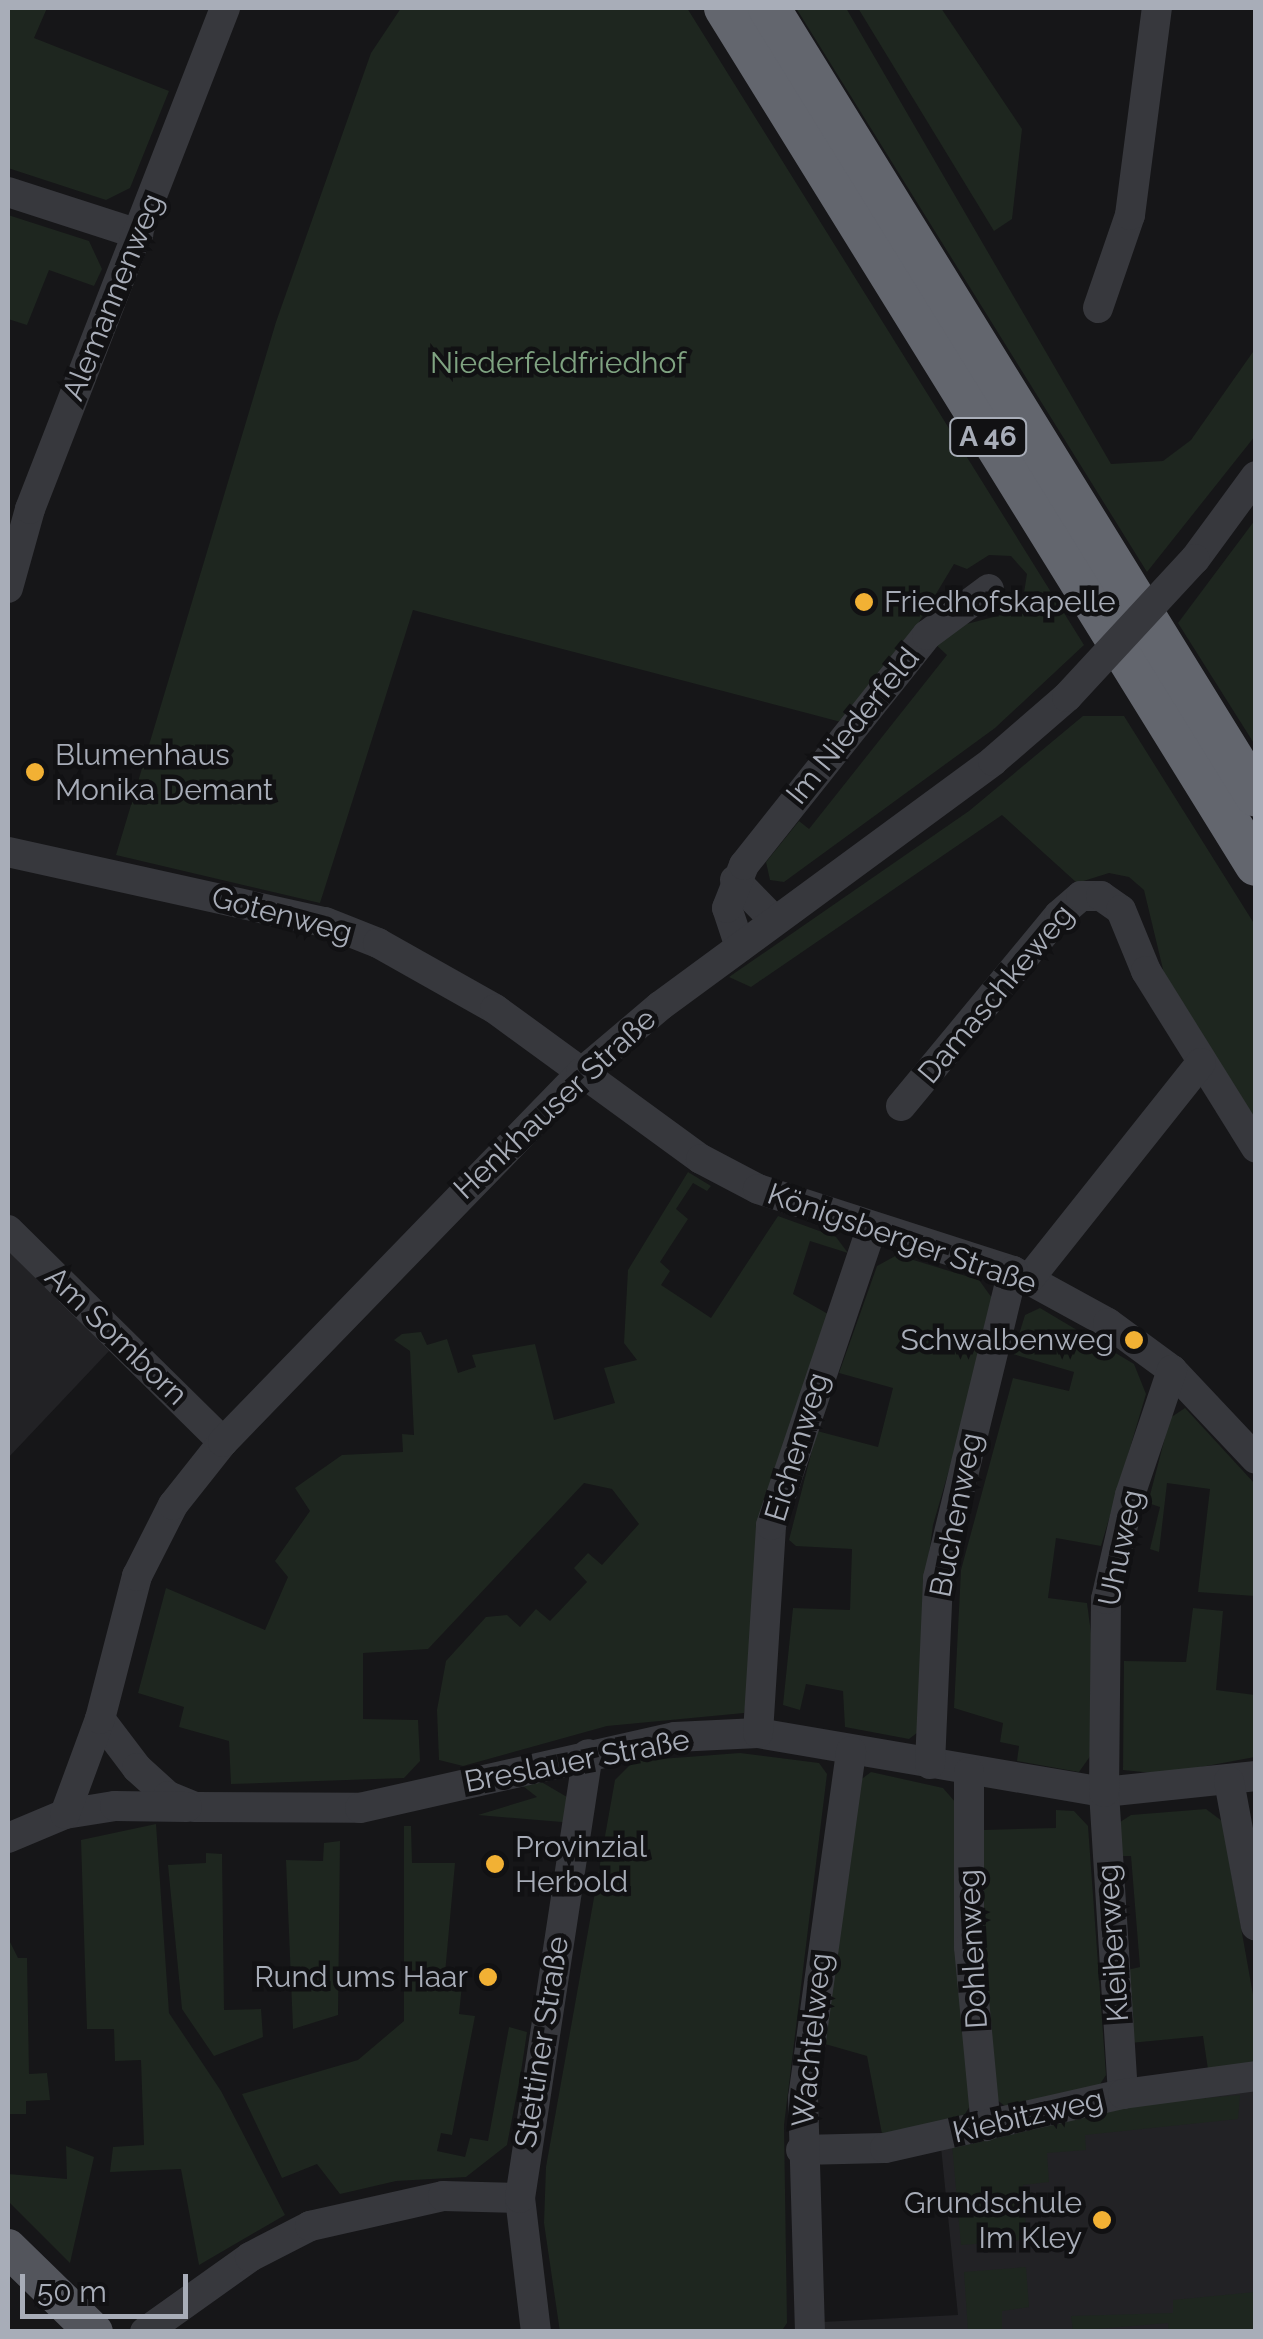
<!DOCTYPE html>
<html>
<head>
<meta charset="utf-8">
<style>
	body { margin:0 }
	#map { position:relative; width:1263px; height:2339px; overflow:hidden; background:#161618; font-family:Raleway,sans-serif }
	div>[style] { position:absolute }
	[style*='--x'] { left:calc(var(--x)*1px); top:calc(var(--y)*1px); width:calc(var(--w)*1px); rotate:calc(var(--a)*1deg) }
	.built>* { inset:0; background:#222225 }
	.green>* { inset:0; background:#1e261f }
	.minor>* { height:30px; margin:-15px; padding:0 15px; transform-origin:15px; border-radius:15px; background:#37383d }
	.major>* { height:38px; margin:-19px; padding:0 19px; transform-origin:19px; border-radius:19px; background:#53555c }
	.highway>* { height:42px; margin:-21px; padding:0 21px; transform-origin:21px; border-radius:21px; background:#63666e }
	.minor-bridge>* { height:30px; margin:-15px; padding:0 15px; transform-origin:15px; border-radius:15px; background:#37383d }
	.dots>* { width:28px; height:28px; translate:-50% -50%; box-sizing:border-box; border:5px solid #111113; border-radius:50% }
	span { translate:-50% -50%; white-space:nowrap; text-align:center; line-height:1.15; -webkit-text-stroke:9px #111113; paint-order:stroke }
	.shield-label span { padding:2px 8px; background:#111113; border:2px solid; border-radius:8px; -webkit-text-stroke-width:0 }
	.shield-label { font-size:28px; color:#a8adb8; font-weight:700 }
	.street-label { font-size:30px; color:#a8adb8 }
	.park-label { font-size:30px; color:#7fa381 }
	.poi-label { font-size:30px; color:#a8adb8 }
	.left { translate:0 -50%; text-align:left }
	.right { translate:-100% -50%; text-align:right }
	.frame { position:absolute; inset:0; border:10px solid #a8adb8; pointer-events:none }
	.scale { position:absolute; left:20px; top:2274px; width:168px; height:45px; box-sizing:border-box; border:5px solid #a8adb8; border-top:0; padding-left:12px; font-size:30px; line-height:35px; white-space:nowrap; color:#a8adb8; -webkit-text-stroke:8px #111113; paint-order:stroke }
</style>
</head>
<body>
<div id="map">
	<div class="built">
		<i style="clip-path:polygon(8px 1249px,109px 1351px,8px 1458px)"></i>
		<i style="clip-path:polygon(1255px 2076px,1255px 2306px,1221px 2331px,822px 2332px,822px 2322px,958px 2315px,940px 2137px)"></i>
	</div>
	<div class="green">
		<i style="clip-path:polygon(8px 8px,47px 8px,34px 38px,169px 91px,130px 188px,106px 200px,8px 168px)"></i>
		<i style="clip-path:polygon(401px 8px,687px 8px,1084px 645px,995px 728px,784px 882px,770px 880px,766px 862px,799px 821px,809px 829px,947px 655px,933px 642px,959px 626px,1005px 614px,1023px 599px,1027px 574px,1011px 556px,989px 555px,967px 569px,954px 564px,913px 632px,841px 722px,413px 610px,320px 903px,116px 855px,276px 322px,371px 53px)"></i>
		<i style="clip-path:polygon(796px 8px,846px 8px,1111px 464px,1163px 461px,1191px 440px,1255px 349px,1255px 436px,1147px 572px)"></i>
		<i style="clip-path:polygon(858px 8px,941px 8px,1022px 129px,1012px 219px,994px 231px)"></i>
		<i style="clip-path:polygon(8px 215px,89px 241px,102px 269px,94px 286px,49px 270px,27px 325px,8px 319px)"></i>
		<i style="clip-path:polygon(1255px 520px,1255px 745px,1178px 623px)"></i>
		<i style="clip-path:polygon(1083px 716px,1124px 716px,1255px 925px,1255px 1134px,1167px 986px,1144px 890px,1129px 877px,1109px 873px,1077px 883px,1002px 815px,751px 987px,729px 977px,969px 811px)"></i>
		<i style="clip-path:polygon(688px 1172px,711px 1186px,707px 1191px,693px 1183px,676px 1209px,688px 1219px,660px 1262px,670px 1271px,661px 1285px,711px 1318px,778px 1216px,836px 1237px,848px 1253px,810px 1241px,793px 1294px,828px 1314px,744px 1713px,607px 1726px,463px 1766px,439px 1760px,437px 1710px,446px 1661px,486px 1617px,507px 1615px,520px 1627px,536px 1609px,550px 1621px,587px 1582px,574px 1568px,588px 1553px,602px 1565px,639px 1524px,612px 1489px,584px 1483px,428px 1649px,363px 1653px,363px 1719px,418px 1720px,420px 1761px,404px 1778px,231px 1784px,229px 1741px,179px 1727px,184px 1707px,138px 1693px,166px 1588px,265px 1630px,288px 1577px,275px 1561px,310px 1511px,295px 1488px,342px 1455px,403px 1452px,402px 1434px,414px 1435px,410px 1351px,394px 1340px,402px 1334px,421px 1332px,427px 1345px,447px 1339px,458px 1373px,476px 1367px,472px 1355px,535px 1344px,554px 1420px,615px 1403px,604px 1368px,637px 1360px,624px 1343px,628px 1270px)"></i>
		<i style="clip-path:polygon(897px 1255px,979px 1280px,997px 1305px,933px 1525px,924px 1591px,922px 1729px,909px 1739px,845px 1727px,843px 1691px,806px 1684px,800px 1710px,783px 1705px,793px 1608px,850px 1610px,852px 1549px,796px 1546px,789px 1540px,817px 1431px,878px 1447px,893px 1388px,839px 1373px,877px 1266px)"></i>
		<i style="clip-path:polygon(1040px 1308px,1134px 1364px,1146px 1394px,1101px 1546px,1056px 1538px,1048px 1598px,1087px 1603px,1093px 1648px,1091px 1755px,1079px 1772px,1017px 1761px,1019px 1746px,1000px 1742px,1003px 1723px,954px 1708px,961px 1570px,1013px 1378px,1069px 1391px,1074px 1372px,1013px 1354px,1025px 1315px)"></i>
		<i style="clip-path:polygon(1185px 1408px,1255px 1484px,1255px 1596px,1198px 1592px,1210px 1489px,1167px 1483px,1159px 1552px,1150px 1549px,1160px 1507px,1148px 1503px,1170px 1418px)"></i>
		<i style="clip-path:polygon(1193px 1608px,1223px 1611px,1216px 1690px,1255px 1695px,1255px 1757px,1163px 1774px,1123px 1770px,1124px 1661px,1186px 1662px)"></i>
		<i style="clip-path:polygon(740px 1753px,819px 1763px,827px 1774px,784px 2125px,787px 2323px,781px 2332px,560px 2332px,544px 2223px,546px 2167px,615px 1780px,634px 1761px)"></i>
		<i style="clip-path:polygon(871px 1772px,943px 1788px,956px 1803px,970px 2106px,958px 2125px,883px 2139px,867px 2056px,825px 2044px,859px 1781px)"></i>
		<i style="clip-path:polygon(538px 1780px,567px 1797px,574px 1823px,478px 1815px,537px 1797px,519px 1783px)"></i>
		<i style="clip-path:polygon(1206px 1809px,1222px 1821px,1255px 2006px,1255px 2069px,1209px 2076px,1203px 2036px,1130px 2043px,1123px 1971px,1140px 1967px,1131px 1856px,1115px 1856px,1114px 1826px,1131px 1815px)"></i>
		<i style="clip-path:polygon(1056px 1810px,1074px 1811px,1088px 1826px,1106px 2075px,1093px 2095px,1013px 2112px,997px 2100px,984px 1973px,984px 1830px,1056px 1828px)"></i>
		<i style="clip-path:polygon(156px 1824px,169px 2013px,221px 2091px,285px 2215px,199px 2265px,181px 2169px,110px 2172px,113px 2147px,144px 2145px,141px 2060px,115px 2061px,114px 2029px,87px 2029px,81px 1840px)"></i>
		<i style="clip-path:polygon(404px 1826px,411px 1826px,412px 1863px,455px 1863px,445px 1973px,463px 1976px,459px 2014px,475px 2016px,452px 2135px,441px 2133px,437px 2151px,465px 2157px,470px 2138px,488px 2141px,509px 2027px,527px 2032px,521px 2072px,507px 2145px,466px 2177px,396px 2181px,340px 2194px,317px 2164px,282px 2178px,242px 2094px,358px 2060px,404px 2021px)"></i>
		<i style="clip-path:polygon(340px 1841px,338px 2015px,293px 2029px,286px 1860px,323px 1861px,324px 1843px)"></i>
		<i style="clip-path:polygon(206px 1853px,222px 1854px,224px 2010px,261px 2009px,263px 2037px,214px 2056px,182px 2009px,168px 1865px,206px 1863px)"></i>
		<i style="clip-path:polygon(8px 1938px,18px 1958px,27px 1958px,29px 2074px,47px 2073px,50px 2100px,26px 2101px,26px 2114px,8px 2114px)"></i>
		<i style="clip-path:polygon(1240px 2095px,1238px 2119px,1085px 2135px,1086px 2150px,1047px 2153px,1049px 2182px,1023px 2185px,1027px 2240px,961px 2245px,952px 2144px,1107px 2107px)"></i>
		<i style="clip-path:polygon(66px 2146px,94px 2157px,70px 2263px,8px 2201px,8px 2174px,67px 2179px)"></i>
		<i style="clip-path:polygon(1026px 2267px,1029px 2307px,1002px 2311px,1002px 2331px,968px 2331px,964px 2272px)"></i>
		<i style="clip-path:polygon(1255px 2292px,1255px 2331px,1169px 2331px,1168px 2323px,1073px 2331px,1071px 2316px,1173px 2313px,1173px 2300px)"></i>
	</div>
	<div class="minor">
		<i style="--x:8;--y:192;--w:137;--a:17.9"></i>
		<i style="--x:1098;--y:308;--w:98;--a:-71"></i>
		<i style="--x:1130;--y:215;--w:209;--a:-82.6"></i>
		<i style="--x:1195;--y:559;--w:103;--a:-53.7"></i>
		<i style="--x:8;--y:588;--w:82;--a:-74.4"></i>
		<i style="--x:30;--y:509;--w:538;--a:-68.73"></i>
		<i style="--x:8;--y:852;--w:325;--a:12.5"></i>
		<i style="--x:325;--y:922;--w:57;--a:21.6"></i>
		<i style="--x:378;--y:943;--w:134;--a:29.4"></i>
		<i style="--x:495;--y:1009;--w:255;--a:36.1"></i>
		<i style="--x:701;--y:1159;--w:64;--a:27.8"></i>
		<i style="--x:758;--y:1189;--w:268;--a:17.8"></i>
		<i style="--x:1013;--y:1271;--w:108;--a:28.7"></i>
		<i style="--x:1108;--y:1323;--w:79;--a:36.3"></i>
		<i style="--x:1172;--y:1370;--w:122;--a:46.7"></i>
		<i style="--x:735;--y:880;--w:57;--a:45.7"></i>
		<i style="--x:740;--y:947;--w:41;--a:-108.4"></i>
		<i style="--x:727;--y:908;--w:46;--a:-68.4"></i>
		<i style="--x:744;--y:865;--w:294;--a:-51.5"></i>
		<i style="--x:927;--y:635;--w:77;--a:-36.6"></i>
		<i style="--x:901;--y:1106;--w:248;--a:-50.4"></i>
		<i style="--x:1059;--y:915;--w:29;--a:-41"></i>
		<i style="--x:1081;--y:896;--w:20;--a:0"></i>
		<i style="--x:1101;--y:896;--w:24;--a:35"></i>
		<i style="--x:1121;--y:910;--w:66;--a:67.7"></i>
		<i style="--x:1146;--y:971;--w:208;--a:58.1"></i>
		<i style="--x:8;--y:1230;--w:302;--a:44.6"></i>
		<i style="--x:1029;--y:1279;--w:276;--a:-51.5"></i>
		<i style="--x:100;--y:1719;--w:61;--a:52.9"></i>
		<i style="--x:137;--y:1768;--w:42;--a:42.1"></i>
		<i style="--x:168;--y:1796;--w:29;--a:22"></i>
		<i style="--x:195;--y:1807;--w:165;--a:0.3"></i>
		<i style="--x:360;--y:1808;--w:323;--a:-12.7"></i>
		<i style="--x:675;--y:1737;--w:83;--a:-2.8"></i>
		<i style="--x:758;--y:1733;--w:351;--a:9.7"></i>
		<i style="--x:1104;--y:1792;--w:153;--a:-6"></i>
		<i style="--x:758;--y:1733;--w:208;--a:-86.4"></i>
		<i style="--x:771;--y:1525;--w:311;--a:-71.3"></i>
		<i style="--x:930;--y:1764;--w:186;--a:-87.5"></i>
		<i style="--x:938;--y:1578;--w:316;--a:-76.3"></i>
		<i style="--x:969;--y:1772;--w:175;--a:90"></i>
		<i style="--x:969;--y:1947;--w:180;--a:84.6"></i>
		<i style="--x:1229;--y:1781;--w:147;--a:79.5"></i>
		<i style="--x:65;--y:1814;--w:51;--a:-9.1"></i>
		<i style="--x:115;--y:1806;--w:72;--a:0.8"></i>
		<i style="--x:8;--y:1838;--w:62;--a:-22.8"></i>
		<i style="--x:65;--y:1814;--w:101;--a:-69.8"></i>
		<i style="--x:100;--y:1719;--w:148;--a:-75.5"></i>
		<i style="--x:137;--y:1576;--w:80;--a:-63.1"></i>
		<i style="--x:173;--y:1505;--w:80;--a:-51.6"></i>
		<i style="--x:223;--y:1442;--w:514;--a:-45.87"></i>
		<i style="--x:581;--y:1073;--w:104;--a:-40.3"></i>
		<i style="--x:660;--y:1006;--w:413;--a:-36.3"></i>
		<i style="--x:993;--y:761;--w:98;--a:-40.9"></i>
		<i style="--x:1123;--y:2094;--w:303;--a:-93.6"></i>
		<i style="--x:1104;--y:1792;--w:193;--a:-89.4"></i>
		<i style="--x:1106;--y:1599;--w:107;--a:-77"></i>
		<i style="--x:1130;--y:1495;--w:132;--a:-71.4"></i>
		<i style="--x:801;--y:2150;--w:84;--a:-1.4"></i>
		<i style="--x:885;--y:2148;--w:244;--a:-12.8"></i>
		<i style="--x:1123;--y:2094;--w:134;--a:-7.7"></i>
		<i style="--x:145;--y:2332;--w:129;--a:-35.5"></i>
		<i style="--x:250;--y:2257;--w:68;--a:-27.3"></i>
		<i style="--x:310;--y:2226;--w:136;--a:-12.7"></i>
		<i style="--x:443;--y:2196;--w:77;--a:1.5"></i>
		<i style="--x:536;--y:2332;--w:135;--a:-96.8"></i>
		<i style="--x:520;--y:2198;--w:449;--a:-81.3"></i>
		<i style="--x:810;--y:2332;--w:234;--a:-91.7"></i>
		<i style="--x:803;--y:2098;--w:350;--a:-82.1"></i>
	</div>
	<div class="major">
		<i style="--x:8;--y:2248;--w:120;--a:44.3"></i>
	</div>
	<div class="highway">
		<i style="--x:725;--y:8;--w:1008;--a:58.22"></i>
		<i style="--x:769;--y:8;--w:926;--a:58.28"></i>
	</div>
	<div class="minor-bridge">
		<i style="--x:1067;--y:697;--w:188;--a:-47.2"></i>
	</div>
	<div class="dots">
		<i style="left:864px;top:602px;background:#f2b134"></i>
		<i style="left:35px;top:772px;background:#f2b134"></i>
		<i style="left:1134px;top:1340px;background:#f2b134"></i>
		<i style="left:495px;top:1864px;background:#f2b134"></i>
		<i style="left:488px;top:1977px;background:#f2b134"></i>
		<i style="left:1102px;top:2220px;background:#f2b134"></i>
	</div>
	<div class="shield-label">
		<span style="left:988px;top:437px">A 46</span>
	</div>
	<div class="street-label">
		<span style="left:113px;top:297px;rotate:-68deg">Alemannenweg</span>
		<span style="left:853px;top:726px;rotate:-51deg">Im Niederfeld</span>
		<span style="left:282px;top:915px;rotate:15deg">Gotenweg</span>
		<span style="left:996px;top:994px;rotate:-50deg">Damaschkeweg</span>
		<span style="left:555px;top:1104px;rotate:-43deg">Henkhauser Straße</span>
		<span style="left:902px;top:1239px;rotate:19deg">Königsberger Straße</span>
		<span style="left:116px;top:1336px;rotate:44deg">Am Somborn</span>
		<span style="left:797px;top:1447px;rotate:-73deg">Eichenweg</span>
		<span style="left:956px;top:1515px;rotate:-79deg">Buchenweg</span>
		<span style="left:1121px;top:1548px;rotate:-78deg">Uhuweg</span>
		<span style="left:577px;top:1761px;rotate:-11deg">Breslauer Straße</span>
		<span style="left:1113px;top:1943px;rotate:-94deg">Kleiberweg</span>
		<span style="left:973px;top:1949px;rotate:-93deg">Dohlenweg</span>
		<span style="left:812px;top:2040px;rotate:-84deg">Wachtelweg</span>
		<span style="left:542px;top:2042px;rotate:-81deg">Stettiner Straße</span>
		<span style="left:1028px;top:2116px;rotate:-13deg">Kiebitzweg</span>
	</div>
	<div class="park-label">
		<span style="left:558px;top:363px">Niederfeldfriedhof</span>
	</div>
	<div class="poi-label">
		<span class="left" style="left:884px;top:602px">Friedhofskapelle</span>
		<span class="left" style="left:55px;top:772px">Blumenhaus<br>Monika Demant</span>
		<span class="right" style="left:1114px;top:1340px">Schwalbenweg</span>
		<span class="left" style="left:515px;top:1864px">Provinzial<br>Herbold</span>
		<span class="right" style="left:468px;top:1977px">Rund ums Haar</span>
		<span class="right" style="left:1082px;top:2220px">Grundschule<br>Im Kley</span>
	</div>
	<div class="frame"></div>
	<div class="scale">50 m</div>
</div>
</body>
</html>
